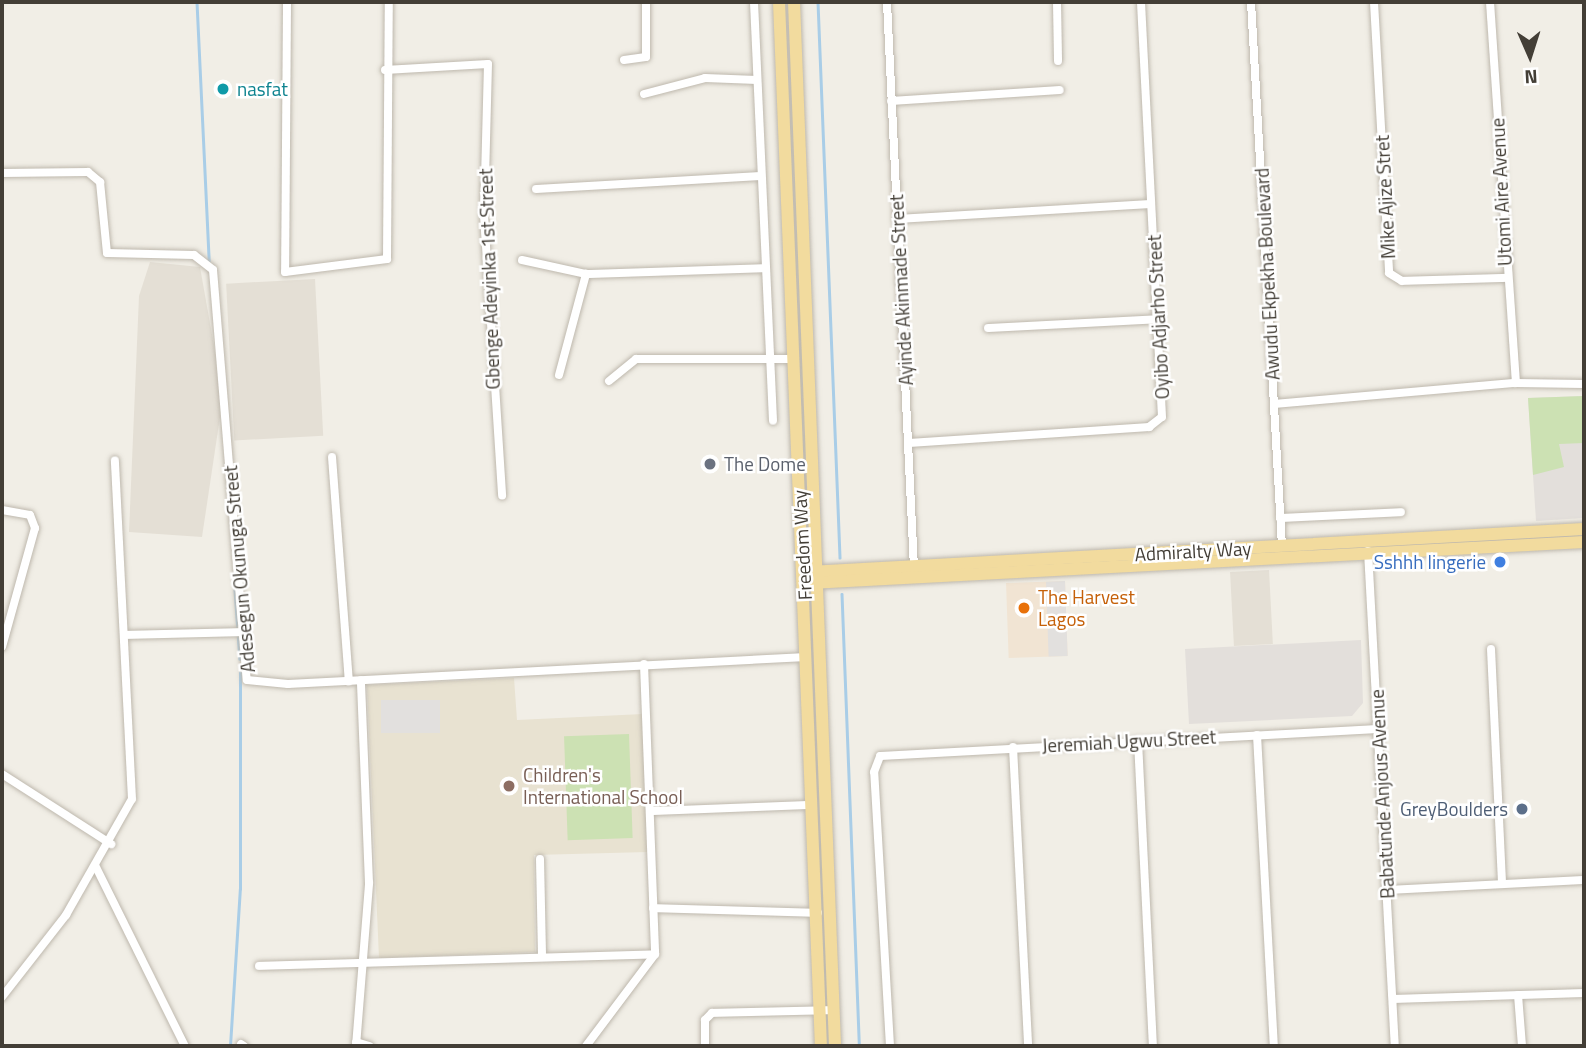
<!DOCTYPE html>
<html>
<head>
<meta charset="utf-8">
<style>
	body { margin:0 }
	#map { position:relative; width:1586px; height:1048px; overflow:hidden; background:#f1eee6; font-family:"Titillium Web",sans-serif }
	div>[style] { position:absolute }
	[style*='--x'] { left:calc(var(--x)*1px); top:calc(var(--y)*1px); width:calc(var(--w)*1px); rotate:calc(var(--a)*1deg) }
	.residential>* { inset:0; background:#e4dfd5; transform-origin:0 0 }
	.commercial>* { inset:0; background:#f1e4d3; transform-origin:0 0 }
	.industrial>* { inset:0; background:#e3dfdb }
	.education>* { inset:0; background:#e8e2d1 }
	.green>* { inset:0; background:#cce1b3; transform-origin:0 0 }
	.parking>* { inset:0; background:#e2e0de; transform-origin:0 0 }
	.stream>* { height:2.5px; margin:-1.25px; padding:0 1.25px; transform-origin:1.25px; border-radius:1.25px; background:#a9cde7 }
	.roads { filter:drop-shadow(0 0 2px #beb8ad) drop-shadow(0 0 2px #beb8ad) }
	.street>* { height:8px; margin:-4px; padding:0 4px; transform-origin:4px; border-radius:4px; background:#fff }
	.primary>* { height:12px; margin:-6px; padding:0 6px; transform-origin:6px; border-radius:6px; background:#f2db9e }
	.dots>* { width:19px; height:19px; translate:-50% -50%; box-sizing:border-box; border:4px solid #fff; border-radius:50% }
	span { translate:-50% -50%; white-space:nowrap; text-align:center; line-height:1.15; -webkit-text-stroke:5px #fff; paint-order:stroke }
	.culture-label { font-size:19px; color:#0d838f }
	.left { translate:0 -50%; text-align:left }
	.street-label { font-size:19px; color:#433e36 }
	.worship-label { font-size:19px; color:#5b616d }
	.shop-label { font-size:19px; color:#366cbe }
	.right { translate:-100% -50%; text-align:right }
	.food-label { font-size:19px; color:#c56008 }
	.education-label { font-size:19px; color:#785e54 }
	.service-label { font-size:19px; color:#4e5e75 }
	.frame { position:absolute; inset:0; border:4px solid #433e36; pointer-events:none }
	.north { position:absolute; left:1495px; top:21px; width:70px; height:70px; -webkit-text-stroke:5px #fff; paint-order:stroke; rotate:177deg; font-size:19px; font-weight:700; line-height:28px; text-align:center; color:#433e36 }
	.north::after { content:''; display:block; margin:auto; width:24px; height:32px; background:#433e36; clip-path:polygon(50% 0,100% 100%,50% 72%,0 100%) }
</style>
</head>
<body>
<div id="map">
	<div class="residential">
		<i style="clip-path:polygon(150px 262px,200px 267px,223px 397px,202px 537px,129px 532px,139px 296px)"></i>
		<i style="left:315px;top:279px;width:157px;height:89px;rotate:87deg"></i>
		<i style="left:1269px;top:570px;width:74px;height:39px;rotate:87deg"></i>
	</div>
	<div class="commercial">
		<i style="left:1065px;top:581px;width:75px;height:59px;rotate:88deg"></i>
	</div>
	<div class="industrial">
		<i style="clip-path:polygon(1584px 396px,1584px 518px,1536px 521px,1528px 398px)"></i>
		<i style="clip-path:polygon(1361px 640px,1363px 703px,1352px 716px,1189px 724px,1185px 649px)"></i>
	</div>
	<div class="education">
		<i style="clip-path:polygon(514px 678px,517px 720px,643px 714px,648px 852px,534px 855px,535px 952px,379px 958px,367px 685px)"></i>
	</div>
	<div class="green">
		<i style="clip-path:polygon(1584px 396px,1584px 443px,1559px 444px,1564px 467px,1533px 475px,1528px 398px)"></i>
		<i style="left:629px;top:734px;width:104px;height:65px;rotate:88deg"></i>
	</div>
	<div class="parking">
		<i style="left:1065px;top:581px;width:75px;height:19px;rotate:88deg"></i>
		<i style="left:440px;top:700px;width:33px;height:59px;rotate:90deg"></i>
	</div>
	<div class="stream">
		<i style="--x:197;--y:2;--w:259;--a:87.3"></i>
		<i style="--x:818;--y:2;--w:556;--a:87.73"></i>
		<i style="--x:234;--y:576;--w:83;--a:85.9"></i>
		<i style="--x:842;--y:594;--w:452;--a:87.8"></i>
		<i style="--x:230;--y:1046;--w:157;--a:-86.4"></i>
		<i style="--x:240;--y:889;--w:216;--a:-90"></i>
	</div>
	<div class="roads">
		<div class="street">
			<i style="--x:287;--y:2;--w:270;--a:90.4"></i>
			<i style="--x:285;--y:272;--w:103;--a:-7.3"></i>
			<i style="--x:387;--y:259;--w:257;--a:-89.6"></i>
			<i style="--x:754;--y:2;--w:419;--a:87.4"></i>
			<i style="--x:887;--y:2;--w:568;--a:87.27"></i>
			<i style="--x:1057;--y:2;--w:59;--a:89"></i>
			<i style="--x:1251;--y:2;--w:545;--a:86.74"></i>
			<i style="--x:1374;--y:2;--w:271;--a:86.8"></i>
			<i style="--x:1389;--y:273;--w:15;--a:32"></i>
			<i style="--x:1402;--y:281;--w:104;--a:-1.7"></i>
			<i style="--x:1490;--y:2;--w:382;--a:86.1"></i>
			<i style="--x:624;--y:60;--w:22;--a:-8"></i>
			<i style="--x:646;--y:57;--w:55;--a:-90"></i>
			<i style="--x:385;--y:70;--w:103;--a:-3.3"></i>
			<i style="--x:488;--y:64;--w:151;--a:91.5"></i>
			<i style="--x:484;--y:215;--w:281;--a:86.3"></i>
			<i style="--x:644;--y:94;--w:63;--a:-14.7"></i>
			<i style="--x:705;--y:78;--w:52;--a:2.2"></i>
			<i style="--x:891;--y:101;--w:169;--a:-3.7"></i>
			<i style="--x:2;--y:173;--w:86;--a:-0.7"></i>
			<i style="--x:88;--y:172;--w:16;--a:40"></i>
			<i style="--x:100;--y:182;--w:71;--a:84.4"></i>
			<i style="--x:107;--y:253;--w:87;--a:1.3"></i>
			<i style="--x:194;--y:255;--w:24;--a:38"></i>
			<i style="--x:213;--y:270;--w:411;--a:85.3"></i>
			<i style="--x:247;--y:680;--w:41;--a:5.6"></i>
			<i style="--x:288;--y:684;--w:519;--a:-2.98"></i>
			<i style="--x:536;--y:189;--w:225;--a:-3.3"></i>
			<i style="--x:897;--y:219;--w:254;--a:-3.4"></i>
			<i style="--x:522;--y:260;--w:66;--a:12.3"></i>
			<i style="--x:586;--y:274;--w:180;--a:-1.9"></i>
			<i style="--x:988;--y:328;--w:170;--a:-3"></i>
			<i style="--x:559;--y:375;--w:105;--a:-75"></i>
			<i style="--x:609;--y:381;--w:35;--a:-39"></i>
			<i style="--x:636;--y:359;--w:158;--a:0"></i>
			<i style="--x:1274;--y:404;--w:243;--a:-5"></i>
			<i style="--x:1516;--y:383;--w:68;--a:0.8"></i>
			<i style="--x:909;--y:443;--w:241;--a:-3.8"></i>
			<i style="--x:1149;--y:427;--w:16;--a:-38"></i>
			<i style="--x:1162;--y:417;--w:416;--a:-92.9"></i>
			<i style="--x:332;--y:457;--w:225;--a:85.7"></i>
			<i style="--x:2;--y:510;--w:28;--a:10"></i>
			<i style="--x:30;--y:515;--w:14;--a:69"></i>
			<i style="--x:35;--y:528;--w:123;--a:105.5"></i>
			<i style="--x:1280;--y:518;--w:121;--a:-2.8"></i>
			<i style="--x:1368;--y:551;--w:496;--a:86.9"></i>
			<i style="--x:127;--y:635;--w:115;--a:-1.5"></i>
			<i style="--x:1491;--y:649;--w:235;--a:87.3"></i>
			<i style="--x:644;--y:664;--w:290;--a:87.8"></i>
			<i style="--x:1257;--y:735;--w:311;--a:86.9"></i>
			<i style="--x:1138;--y:741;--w:305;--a:87.2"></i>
			<i style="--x:1013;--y:747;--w:299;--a:87.1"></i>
			<i style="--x:2;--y:774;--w:130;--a:32.7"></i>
			<i style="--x:651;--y:811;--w:159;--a:-2.2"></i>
			<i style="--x:540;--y:859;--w:98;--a:88.8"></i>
			<i style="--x:96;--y:867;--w:200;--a:63.6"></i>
			<i style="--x:1387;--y:890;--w:197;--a:-2.9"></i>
			<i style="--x:653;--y:908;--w:165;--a:1.7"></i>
			<i style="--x:259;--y:966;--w:396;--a:-1.7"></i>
			<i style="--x:1518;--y:995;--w:51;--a:85.5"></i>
			<i style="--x:2;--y:997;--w:104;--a:-52"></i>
			<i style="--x:66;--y:915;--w:133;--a:-60.4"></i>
			<i style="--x:132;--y:799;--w:339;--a:-92.9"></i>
			<i style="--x:1393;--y:999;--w:191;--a:-1.8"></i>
			<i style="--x:356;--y:1042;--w:14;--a:17"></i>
			<i style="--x:241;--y:1044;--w:4;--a:34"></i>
			<i style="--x:356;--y:1046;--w:164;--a:-85.4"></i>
			<i style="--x:369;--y:883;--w:203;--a:-92.3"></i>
			<i style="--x:586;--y:1046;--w:115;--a:-53.1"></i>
			<i style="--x:705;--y:1046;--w:26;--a:-90"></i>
			<i style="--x:705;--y:1020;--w:10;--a:-45"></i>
			<i style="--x:712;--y:1013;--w:121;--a:-1.4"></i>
			<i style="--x:890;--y:1046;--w:274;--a:-93.3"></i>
			<i style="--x:874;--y:772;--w:17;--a:-69"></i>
			<i style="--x:880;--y:756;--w:499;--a:-3.1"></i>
		</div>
		<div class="primary">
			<i style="--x:779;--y:2;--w:1045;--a:87.7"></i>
			<i style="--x:794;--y:2;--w:1045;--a:87.75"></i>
			<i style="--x:809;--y:572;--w:776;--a:-3.18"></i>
			<i style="--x:810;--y:583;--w:775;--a:-3.03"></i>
		</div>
	</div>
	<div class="dots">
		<i style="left:223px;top:89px;background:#0f9aa8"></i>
		<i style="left:710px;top:464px;background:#6b7280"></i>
		<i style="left:1500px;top:562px;background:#3f7fe0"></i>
		<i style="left:1024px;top:608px;background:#e8710a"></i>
		<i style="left:509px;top:786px;background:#8d6e63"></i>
		<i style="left:1522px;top:809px;background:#5c6f8a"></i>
	</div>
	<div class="culture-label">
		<span class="left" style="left:237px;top:89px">nasfat</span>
	</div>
	<div class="street-label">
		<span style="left:1501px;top:192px;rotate:-93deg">Utomi Aire Avenue</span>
		<span style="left:1385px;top:197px;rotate:-93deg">Mike Ajize Stret</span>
		<span style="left:1267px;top:274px;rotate:-93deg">Awudu Ekpekha Boulevard</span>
		<span style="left:489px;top:279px;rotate:-92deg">Gbenge Adeyinka 1st Street</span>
		<span style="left:901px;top:290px;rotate:-93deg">Ayinde Akinmade Street</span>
		<span style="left:1158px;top:317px;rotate:-93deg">Oyibo Adjarho Street</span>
		<span style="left:802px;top:545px;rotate:-93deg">Freedom Way</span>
		<span style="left:1193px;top:551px;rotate:-3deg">Admiralty Way</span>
		<span style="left:239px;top:569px;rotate:-95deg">Adesegun Okunuga Street</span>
		<span style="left:1129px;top:741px;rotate:-3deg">Jeremiah Ugwu Street</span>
		<span style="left:1382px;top:794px;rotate:-93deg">Babatunde Anjous Avenue</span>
	</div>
	<div class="worship-label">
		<span class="left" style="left:724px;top:464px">The Dome</span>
	</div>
	<div class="shop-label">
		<span class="right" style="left:1486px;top:562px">Sshhh lingerie</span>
	</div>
	<div class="food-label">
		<span class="left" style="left:1038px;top:608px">The Harvest<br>Lagos</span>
	</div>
	<div class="education-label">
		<span class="left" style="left:523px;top:786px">Children's<br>International School</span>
	</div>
	<div class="service-label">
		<span class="right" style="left:1508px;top:809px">GreyBoulders</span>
	</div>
	<div class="frame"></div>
	<div class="north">N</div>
</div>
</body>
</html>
